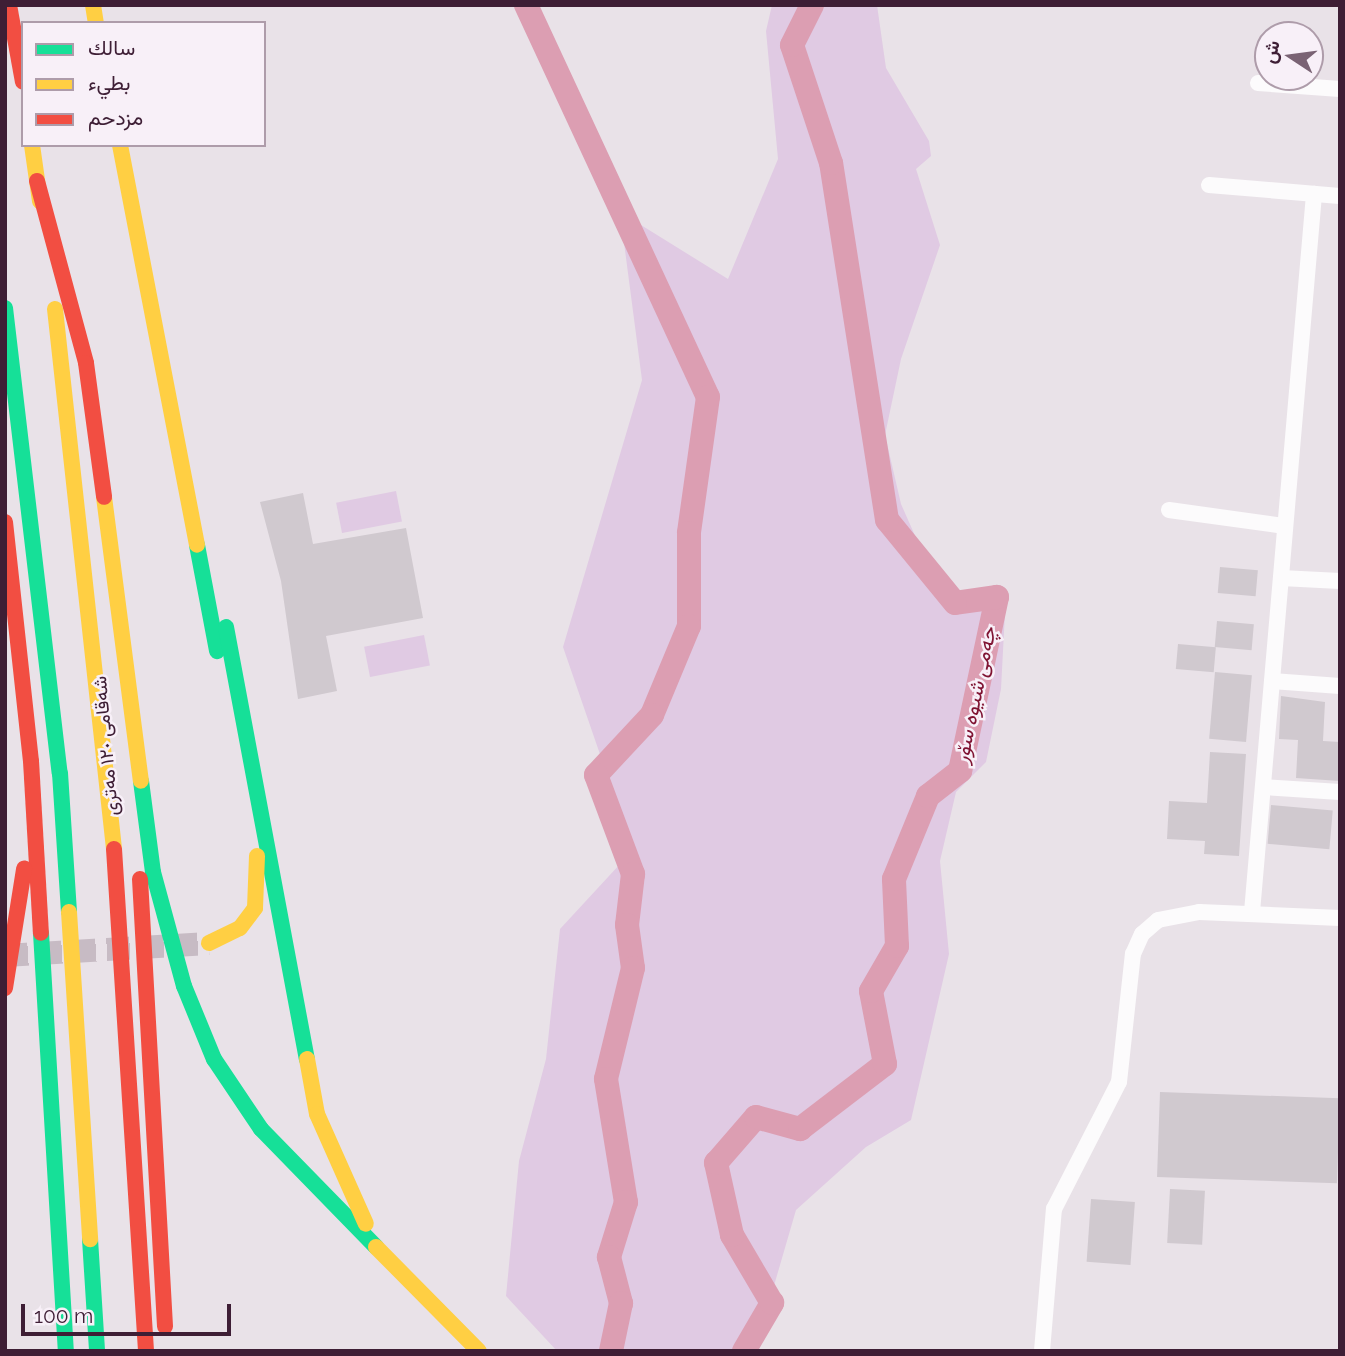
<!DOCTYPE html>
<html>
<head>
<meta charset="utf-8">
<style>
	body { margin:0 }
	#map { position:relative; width:1345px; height:1356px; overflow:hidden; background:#e9e2e8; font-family:Raleway,Vazirmatn,sans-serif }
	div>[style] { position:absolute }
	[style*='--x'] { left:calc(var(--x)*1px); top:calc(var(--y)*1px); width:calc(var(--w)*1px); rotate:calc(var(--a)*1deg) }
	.green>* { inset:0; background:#e0cae3; transform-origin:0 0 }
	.river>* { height:24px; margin:-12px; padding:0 12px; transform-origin:12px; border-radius:12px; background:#dc9eb2 }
	.building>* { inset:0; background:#d0c9cf; transform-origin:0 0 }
	.secondary-tunnel>* { height:23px; margin-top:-11.5px; transform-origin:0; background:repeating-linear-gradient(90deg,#c7bbc4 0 23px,transparent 0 34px) }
	.street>* { height:16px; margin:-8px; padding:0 8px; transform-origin:8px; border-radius:8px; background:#fcfbfc }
	.fast>* { height:16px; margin:-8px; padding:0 8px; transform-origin:8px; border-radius:8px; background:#16e098 }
	.slow>* { height:16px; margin:-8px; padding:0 8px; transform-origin:8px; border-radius:8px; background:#ffcf43 }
	.jam>* { height:16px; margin:-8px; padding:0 8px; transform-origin:8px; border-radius:8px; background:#f24e42 }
	span { translate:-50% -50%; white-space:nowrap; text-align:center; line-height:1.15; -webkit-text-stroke:5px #f8f0f8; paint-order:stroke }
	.street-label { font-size:19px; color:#3e1e35 }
	.water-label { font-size:21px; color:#7f1332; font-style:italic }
	.frame { position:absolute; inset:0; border:7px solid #3e1e35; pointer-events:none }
	.legend { position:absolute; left:21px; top:21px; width:245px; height:126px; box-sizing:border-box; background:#f8f0f8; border:2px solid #ae9caa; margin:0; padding:9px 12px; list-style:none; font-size:21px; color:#3e1e35 }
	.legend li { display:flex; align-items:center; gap:14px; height:35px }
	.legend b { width:35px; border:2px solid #ae9caa }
	.north { position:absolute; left:1254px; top:21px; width:70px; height:70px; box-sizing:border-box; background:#f8f0f8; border:2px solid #ae9caa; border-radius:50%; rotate:283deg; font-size:19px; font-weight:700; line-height:28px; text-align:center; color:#3e1e35 }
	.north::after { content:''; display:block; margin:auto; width:24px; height:32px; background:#7a6374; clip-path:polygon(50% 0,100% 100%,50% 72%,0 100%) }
	.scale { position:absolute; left:21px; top:1304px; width:210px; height:32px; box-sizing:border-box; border:4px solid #3e1e35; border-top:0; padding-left:9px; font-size:21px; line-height:24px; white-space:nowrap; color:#3e1e35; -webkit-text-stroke:5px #f8f0f8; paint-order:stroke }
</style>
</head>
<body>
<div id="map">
	<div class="green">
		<i style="clip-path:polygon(772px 5px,877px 5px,886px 68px,929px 141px,931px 156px,916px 169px,940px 245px,901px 359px,885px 435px,901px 504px,936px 583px,1005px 613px,1001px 689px,986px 762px,956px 792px,940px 861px,949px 954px,911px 1120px,866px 1147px,796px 1210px,755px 1351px,557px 1351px,506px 1296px,519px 1161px,546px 1059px,560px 929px,633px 850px,563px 647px,642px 380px,620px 212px,728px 279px,778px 159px,766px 31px)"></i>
		<i style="left:396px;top:491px;width:31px;height:61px;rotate:79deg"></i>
		<i style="left:424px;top:635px;width:31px;height:61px;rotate:79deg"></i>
	</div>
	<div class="river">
		<i style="--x:526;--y:5;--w:432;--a:65.1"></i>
		<i style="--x:708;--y:397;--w:137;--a:98"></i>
		<i style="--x:689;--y:533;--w:93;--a:90"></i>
		<i style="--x:689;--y:626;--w:96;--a:112.6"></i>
		<i style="--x:652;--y:715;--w:82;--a:133"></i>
		<i style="--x:596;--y:775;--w:106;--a:69.5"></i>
		<i style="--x:633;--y:874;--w:51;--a:96.7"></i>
		<i style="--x:627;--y:925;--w:43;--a:82.1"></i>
		<i style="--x:633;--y:968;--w:114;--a:103.7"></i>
		<i style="--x:606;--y:1079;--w:125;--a:80.8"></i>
		<i style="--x:626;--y:1202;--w:58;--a:107.2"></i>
		<i style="--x:609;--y:1257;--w:48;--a:75.4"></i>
		<i style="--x:621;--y:1303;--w:49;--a:101.8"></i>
		<i style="--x:744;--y:1351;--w:56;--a:-59.7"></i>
		<i style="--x:772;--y:1303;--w:79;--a:-120.5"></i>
		<i style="--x:732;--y:1235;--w:74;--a:-102.5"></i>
		<i style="--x:716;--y:1163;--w:61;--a:-49"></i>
		<i style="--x:756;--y:1117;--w:46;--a:15.3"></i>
		<i style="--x:800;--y:1129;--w:107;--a:-37.4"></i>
		<i style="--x:885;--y:1064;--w:74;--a:-100.9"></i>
		<i style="--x:871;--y:991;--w:52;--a:-60"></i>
		<i style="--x:897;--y:946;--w:67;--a:-92.6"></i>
		<i style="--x:894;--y:879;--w:90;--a:-67.7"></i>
		<i style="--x:928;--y:796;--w:41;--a:-38"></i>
		<i style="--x:960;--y:771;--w:178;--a:-78"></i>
		<i style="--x:997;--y:597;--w:42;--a:171.9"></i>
		<i style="--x:955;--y:603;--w:107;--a:-129.3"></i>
		<i style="--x:887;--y:520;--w:361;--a:-98.9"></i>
		<i style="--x:831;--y:163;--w:124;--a:-108.3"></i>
		<i style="--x:792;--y:45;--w:45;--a:-63.4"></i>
	</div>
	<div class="building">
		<i style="clip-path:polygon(303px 493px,313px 544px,406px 528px,423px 618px,326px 636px,337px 691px,298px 699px,281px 581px,260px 502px)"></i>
		<i style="left:1220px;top:567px;width:38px;height:26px;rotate:5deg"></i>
		<i style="left:1217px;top:621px;width:37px;height:26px;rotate:5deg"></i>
		<i style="left:1178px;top:644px;width:38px;height:25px;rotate:5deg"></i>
		<i style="left:1215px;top:672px;width:37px;height:67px;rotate:5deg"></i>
		<i style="clip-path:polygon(1281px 696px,1325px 702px,1323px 741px,1340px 742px,1340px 781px,1296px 778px,1298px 740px,1279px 739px)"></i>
		<i style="clip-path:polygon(1210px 752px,1246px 754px,1239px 856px,1204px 854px,1205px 841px,1167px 839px,1169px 801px,1207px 803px)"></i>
		<i style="left:1271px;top:805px;width:62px;height:39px;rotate:5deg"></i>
		<i style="left:1160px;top:1092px;width:180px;height:85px;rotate:2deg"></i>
		<i style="left:1170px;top:1189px;width:35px;height:54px;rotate:3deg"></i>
		<i style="left:1091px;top:1199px;width:44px;height:63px;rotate:4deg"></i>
	</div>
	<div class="secondary-tunnel">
		<i style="--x:5;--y:955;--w:204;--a:-3.4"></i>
	</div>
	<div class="street">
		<i style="--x:1258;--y:83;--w:82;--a:4.2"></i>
		<i style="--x:1209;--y:185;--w:131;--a:4.8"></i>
		<i style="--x:1169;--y:510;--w:117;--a:7.9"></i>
		<i style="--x:1281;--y:578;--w:59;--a:2.9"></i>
		<i style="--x:1272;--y:681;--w:68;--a:4.2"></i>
		<i style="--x:1263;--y:787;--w:77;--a:3.7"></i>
		<i style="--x:1252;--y:912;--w:721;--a:-85.06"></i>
		<i style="--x:1042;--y:1351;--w:143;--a:-85.2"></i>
		<i style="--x:1054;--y:1209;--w:143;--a:-62.9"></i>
		<i style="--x:1119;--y:1082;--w:129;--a:-83.8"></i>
		<i style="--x:1133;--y:954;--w:22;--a:-66"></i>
		<i style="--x:1142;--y:934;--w:21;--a:-41"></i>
		<i style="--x:1158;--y:920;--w:42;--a:-11"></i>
		<i style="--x:1199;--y:912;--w:141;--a:2.4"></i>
	</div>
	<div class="fast">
		<i style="--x:5;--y:308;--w:468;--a:83.3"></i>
		<i style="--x:60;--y:773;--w:139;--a:86.3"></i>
		<i style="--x:197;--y:545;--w:108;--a:79.3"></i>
		<i style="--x:226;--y:627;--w:440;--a:79.4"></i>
		<i style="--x:141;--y:781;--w:92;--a:82.5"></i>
		<i style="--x:153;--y:872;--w:118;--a:74.8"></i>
		<i style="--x:184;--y:986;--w:79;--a:67.7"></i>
		<i style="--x:214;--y:1059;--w:84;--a:56.1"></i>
		<i style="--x:261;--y:1129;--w:165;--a:45.7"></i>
		<i style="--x:41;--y:933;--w:419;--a:86.6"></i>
		<i style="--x:90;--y:1239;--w:112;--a:86.4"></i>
	</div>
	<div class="slow">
		<i style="--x:93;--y:5;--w:18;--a:81"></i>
		<i style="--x:32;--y:145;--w:57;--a:81.9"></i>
		<i style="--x:120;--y:145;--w:407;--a:79.1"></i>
		<i style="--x:55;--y:309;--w:543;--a:83.76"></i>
		<i style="--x:104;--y:497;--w:286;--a:82.6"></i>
		<i style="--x:69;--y:912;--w:328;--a:86.3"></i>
		<i style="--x:209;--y:943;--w:34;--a:-26"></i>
		<i style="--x:240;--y:928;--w:25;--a:-53"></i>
		<i style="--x:255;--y:908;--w:52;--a:-87.8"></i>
		<i style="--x:307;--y:1059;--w:56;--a:79.7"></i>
		<i style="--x:317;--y:1114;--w:120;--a:66"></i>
		<i style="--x:376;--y:1247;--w:146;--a:45.3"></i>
	</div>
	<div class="jam">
		<i style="--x:9;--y:5;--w:78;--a:79.7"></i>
		<i style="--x:37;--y:181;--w:188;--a:74.9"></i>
		<i style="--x:86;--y:363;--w:135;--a:82.3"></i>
		<i style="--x:5;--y:522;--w:240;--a:83.8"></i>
		<i style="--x:31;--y:761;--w:172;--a:86.7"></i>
		<i style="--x:114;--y:849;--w:503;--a:86.35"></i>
		<i style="--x:140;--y:879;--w:448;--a:86.8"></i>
		<i style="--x:5;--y:988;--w:121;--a:-80.9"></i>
	</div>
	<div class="street-label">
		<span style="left:106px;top:746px;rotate:-95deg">شەقامی ١٢٠ مەتری</span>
	</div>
	<div class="water-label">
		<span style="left:975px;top:695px;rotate:-78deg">چەمی شیوە سۆر</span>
	</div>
	<div class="frame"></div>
	<ul class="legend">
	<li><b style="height:9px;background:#16e098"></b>سالك</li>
	<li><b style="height:9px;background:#ffcf43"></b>بطيء</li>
	<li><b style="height:9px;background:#f24e42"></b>مزدحم</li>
	</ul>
	<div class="north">ش</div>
	<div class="scale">100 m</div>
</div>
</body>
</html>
